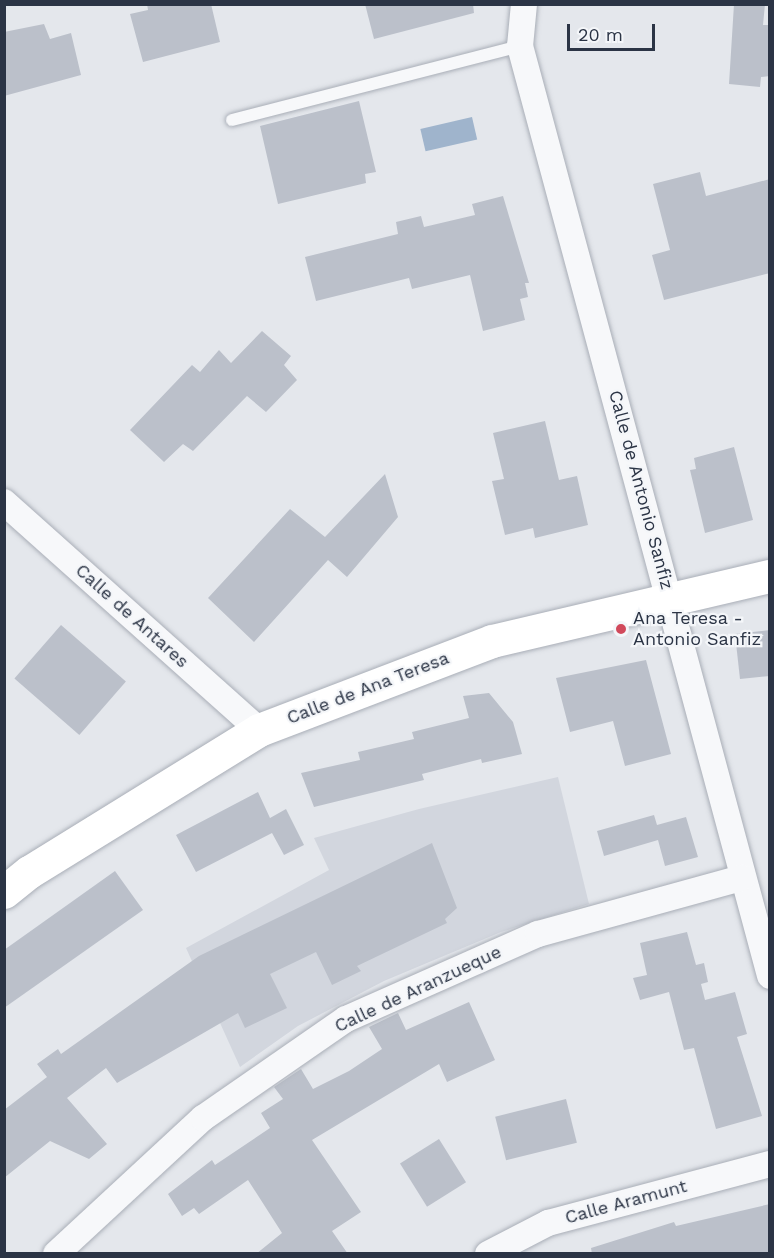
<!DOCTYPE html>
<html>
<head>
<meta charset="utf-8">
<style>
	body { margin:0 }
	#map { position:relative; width:774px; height:1258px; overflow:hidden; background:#e4e7ec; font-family:"Work Sans",sans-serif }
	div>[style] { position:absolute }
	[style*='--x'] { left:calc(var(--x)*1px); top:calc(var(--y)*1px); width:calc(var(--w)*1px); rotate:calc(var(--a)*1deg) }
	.built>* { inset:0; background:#d2d6de }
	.water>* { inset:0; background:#9fb4cc; transform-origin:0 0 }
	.building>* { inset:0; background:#bbc0ca; transform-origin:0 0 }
	.roads { filter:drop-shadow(0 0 2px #a9aeb7) drop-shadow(0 0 2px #a9aeb7) }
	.lane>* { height:12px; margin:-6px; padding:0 6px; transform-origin:6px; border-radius:6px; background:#f7f8fa }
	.street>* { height:26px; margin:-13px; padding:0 13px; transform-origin:13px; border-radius:13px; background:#f7f8fa }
	.secondary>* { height:33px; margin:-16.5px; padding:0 16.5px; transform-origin:16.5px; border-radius:16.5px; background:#fff }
	.dots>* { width:16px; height:16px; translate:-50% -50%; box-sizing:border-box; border:3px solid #f4f6f9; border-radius:50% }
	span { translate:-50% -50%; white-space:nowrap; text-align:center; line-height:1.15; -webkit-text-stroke:4.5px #f4f6f9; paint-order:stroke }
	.street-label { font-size:18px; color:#2b3445 }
	.poi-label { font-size:18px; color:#2b3445 }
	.left { translate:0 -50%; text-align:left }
	.frame { position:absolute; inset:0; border:6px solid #2b3445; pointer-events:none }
	.scale { position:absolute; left:567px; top:24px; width:88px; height:27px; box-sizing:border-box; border:3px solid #2b3445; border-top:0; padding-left:8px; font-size:18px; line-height:21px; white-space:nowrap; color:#2b3445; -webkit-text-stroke:4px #f4f6f9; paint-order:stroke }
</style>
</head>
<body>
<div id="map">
	<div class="built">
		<i style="clip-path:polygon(558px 777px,589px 904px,501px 932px,384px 981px,298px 1026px,240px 1067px,186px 948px,329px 870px,314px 838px,419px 809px)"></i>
	</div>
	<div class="water">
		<i style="left:472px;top:117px;width:23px;height:53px;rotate:77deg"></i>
	</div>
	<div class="building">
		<i style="clip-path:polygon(147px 4px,211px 4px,220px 42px,143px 62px,130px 14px,148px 10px)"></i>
		<i style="clip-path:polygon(365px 4px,473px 4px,474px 13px,374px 39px)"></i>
		<i style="clip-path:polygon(734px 4px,765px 4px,763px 25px,770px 25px,770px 76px,761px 77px,760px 87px,729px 84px)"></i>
		<i style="clip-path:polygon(44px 24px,50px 39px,71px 33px,81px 75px,4px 96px,4px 32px)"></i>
		<i style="clip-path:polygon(359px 101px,376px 172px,365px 174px,366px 183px,278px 204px,260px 126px)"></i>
		<i style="clip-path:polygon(700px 172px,706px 196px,770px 179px,770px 273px,664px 300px,652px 255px,670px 250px,653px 184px)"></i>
		<i style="clip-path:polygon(503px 196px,529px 283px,525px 283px,528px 297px,520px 299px,525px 320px,483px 331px,470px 275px,412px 289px,409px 278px,316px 301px,305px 257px,398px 234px,396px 222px,421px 216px,424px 227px,475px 215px,472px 204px)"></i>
		<i style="clip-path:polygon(262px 331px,291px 356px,284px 365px,297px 380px,266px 412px,247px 396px,193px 451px,183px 444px,164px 462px,130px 430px,192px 365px,200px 372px,219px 350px,231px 363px)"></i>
		<i style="clip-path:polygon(545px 421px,559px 480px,577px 476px,588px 525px,535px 538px,533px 528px,505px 535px,492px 481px,504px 479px,493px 433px)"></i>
		<i style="clip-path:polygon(734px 447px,753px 520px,705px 533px,690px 470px,696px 469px,694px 458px)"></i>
		<i style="clip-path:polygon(385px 474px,398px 517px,347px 577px,328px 560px,254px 642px,208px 598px,290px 509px,325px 537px)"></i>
		<i style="left:61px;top:625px;width:86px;height:71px;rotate:41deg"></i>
		<i style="clip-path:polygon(770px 630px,770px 676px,740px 679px,735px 634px)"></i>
		<i style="clip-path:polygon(646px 660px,671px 754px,625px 766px,613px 721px,570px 732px,556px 678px)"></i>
		<i style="clip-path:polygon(489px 693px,513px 722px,522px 754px,482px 763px,481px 759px,422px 774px,424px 780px,314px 807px,301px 773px,360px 760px,358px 752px,414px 739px,412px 732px,469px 718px,463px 696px)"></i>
		<i style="clip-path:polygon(258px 792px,270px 818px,286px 809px,304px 845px,284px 855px,272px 833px,196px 872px,176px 835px)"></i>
		<i style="clip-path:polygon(654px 815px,657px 825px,686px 817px,698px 857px,665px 866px,658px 840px,604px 856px,597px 831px)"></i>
		<i style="clip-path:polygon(432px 843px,457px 908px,445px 919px,447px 923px,357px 966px,361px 971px,332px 985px,316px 952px,270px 974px,287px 1008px,245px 1028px,238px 1013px,117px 1083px,106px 1068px,67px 1098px,107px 1144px,89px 1159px,50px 1141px,4px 1178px,4px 1110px,47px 1077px,37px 1064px,58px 1049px,61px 1054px,199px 956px)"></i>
		<i style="clip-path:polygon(115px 871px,143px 910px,4px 1008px,4px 950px)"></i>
		<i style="clip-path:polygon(687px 932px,696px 965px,704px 963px,708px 982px,701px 984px,705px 1000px,735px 992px,747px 1034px,737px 1037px,762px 1116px,716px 1129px,694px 1048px,684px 1050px,669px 992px,640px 1000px,633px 978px,647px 975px,640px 943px)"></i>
		<i style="clip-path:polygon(469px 1002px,495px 1060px,447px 1082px,439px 1064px,312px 1140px,361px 1212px,332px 1231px,348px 1254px,256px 1254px,282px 1233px,248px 1180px,199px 1214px,194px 1208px,182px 1216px,168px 1194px,212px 1160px,215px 1165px,270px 1128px,261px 1113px,283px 1099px,274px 1087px,301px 1069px,313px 1089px,349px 1071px,382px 1049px,369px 1027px,398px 1013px,406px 1030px)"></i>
		<i style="left:566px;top:1099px;width:45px;height:73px;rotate:76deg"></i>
		<i style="left:439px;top:1139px;width:51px;height:46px;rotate:58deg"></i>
		<i style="clip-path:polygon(770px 1204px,770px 1254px,592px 1254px,591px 1248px,674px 1222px,676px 1226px)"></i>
	</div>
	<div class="roads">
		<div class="lane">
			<i style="--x:232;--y:120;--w:297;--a:-14.4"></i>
		</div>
		<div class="street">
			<i style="--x:524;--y:4;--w:42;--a:95.4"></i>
			<i style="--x:520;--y:46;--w:963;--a:74.95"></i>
			<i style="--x:4;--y:502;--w:342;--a:41.8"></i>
			<i style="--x:56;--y:1254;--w:200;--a:-42.8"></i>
			<i style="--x:203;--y:1118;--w:174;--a:-34.7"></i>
			<i style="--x:346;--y:1019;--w:210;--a:-23.9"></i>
			<i style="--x:538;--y:934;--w:212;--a:-15.4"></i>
			<i style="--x:488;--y:1254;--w:68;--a:-27.3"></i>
			<i style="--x:548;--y:1223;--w:230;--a:-14.9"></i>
		</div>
		<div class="secondary">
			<i style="--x:4;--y:892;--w:32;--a:-39"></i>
			<i style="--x:29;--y:872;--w:270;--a:-31.7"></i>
			<i style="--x:259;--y:730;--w:249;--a:-20.9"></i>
			<i style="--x:492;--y:641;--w:285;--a:-13.2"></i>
		</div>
	</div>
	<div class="dots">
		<i style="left:621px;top:629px;background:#d1495b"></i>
	</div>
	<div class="street-label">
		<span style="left:641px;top:490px;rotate:75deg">Calle de Antonio Sanfiz</span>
		<span style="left:132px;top:616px;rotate:42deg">Calle de Antares</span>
		<span style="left:368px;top:688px;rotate:-21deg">Calle de Ana Teresa</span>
		<span style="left:418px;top:989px;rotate:-25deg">Calle de Aranzueque</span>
		<span style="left:626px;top:1202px;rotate:-15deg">Calle Aramunt</span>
	</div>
	<div class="poi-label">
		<span class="left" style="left:633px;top:629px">Ana Teresa -<br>Antonio Sanfiz</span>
	</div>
	<div class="frame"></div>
	<div class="scale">20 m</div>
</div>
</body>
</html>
